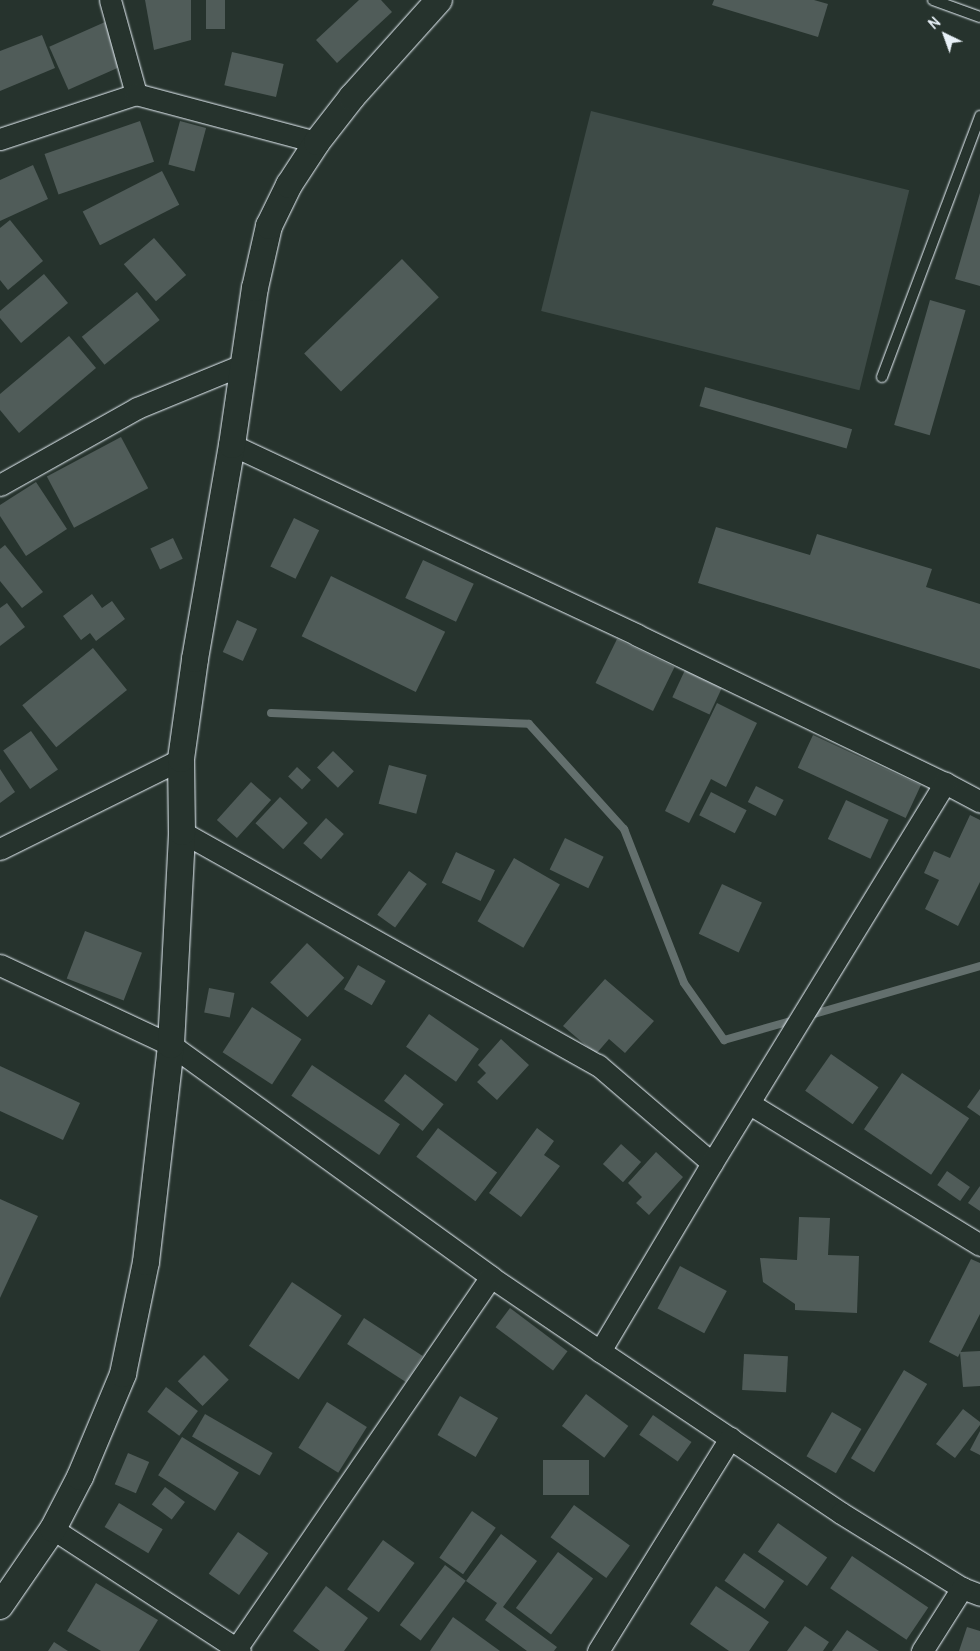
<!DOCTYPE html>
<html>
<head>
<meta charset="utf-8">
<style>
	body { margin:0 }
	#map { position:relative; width:980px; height:1651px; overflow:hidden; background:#26332d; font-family:Pangolin,sans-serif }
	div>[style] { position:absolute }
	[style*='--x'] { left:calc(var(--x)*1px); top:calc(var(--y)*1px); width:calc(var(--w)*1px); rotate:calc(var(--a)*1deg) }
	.green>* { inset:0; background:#3e4b47; transform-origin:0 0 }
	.stream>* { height:8px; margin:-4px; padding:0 4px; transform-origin:4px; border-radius:4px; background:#636f6d }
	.building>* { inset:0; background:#505c59; transform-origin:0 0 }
	.roads { filter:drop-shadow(0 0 1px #e8f1f8) drop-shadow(0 0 1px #e8f1f8) }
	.service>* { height:10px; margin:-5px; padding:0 5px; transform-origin:5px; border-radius:5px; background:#26332d }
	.minor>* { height:21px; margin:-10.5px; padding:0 10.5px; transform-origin:10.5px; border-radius:10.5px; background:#26332d }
	.tertiary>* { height:26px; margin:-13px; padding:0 13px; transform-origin:13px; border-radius:13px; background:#26332d }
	span { translate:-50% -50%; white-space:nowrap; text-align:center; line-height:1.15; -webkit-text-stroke:4.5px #26332d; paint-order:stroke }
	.north { position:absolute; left:920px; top:10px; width:50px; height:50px; -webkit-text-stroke:4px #26332d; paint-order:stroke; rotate:318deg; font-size:14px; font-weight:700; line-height:20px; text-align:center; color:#e8f1f8 }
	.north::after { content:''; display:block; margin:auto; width:18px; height:22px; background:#e8f1f8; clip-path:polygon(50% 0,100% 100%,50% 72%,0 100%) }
</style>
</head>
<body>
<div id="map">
	<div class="green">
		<i style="left:591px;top:111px;width:328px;height:206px;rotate:14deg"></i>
	</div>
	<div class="stream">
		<i style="--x:271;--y:713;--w:258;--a:2.4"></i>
		<i style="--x:529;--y:724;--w:142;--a:47.9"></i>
		<i style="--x:624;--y:829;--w:165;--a:68.7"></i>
		<i style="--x:684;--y:983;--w:70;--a:54.9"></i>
		<i style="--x:724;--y:1040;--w:73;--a:-15.9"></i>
		<i style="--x:807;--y:1016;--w:180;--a:-16.1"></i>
	</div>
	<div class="building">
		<i style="clip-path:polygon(145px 0,191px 0,191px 40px,154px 50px)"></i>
		<i style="left:206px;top:0;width:19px;height:29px"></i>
		<i style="clip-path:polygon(359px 0,381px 0,392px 12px,337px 63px,316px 40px)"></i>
		<i style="clip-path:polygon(714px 0,814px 0,828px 4px,818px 37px,712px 5px)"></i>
		<i style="left:105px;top:22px;width:47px;height:61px;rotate:66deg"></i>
		<i style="clip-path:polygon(42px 35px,55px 68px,0 91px,0 51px)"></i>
		<i style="left:232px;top:52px;width:53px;height:34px;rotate:13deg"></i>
		<i style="left:140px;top:121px;width:43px;height:101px;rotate:71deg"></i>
		<i style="left:180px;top:121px;width:27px;height:45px;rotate:15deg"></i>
		<i style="clip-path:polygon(33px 165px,48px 199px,0 221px,0 180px)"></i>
		<i style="left:162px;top:171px;width:38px;height:89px;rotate:63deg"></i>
		<i style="clip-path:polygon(980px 193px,980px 286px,955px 279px)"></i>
		<i style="clip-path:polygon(10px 220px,43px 261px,8px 290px,0 280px,0 228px)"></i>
		<i style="left:154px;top:238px;width:49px;height:40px;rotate:49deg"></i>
		<i style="left:402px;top:259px;width:53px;height:136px;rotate:46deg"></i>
		<i style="clip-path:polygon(44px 274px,68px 303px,21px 343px,0 318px,0 311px)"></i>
		<i style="left:137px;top:292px;width:36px;height:71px;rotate:51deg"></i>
		<i style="left:930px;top:300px;width:37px;height:130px;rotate:16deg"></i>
		<i style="clip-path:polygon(69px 336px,96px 368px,19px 433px,0 410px,0 394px)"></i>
		<i style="left:705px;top:387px;width:153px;height:20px;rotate:16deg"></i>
		<i style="left:121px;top:437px;width:58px;height:84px;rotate:62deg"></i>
		<i style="clip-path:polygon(36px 482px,67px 529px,26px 556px,0 516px,0 505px)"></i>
		<i style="left:294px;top:518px;width:28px;height:54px;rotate:26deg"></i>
		<i style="clip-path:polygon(716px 527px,810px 555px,817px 534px,932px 569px,926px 587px,980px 604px,980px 669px,698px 583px)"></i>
		<i style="left:173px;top:538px;width:23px;height:25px;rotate:65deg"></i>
		<i style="clip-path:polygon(5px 545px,43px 592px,22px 608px,0 581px,0 549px)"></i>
		<i style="left:423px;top:560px;width:56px;height:42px;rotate:25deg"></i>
		<i style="left:331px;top:576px;width:127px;height:67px;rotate:26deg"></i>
		<i style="clip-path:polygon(92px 594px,102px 608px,112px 601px,125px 619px,96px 641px,90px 633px,81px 640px,63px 616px)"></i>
		<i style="clip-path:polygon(7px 603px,25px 627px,0 646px,0 608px)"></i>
		<i style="left:237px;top:620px;width:22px;height:35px;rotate:24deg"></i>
		<i style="left:617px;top:639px;width:64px;height:49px;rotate:26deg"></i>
		<i style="left:93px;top:648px;width:54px;height:91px;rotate:51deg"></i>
		<i style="left:685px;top:670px;width:41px;height:30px;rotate:25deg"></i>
		<i style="clip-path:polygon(717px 703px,757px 723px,726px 787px,711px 779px,689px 823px,665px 811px)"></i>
		<i style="left:31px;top:731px;width:47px;height:34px;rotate:55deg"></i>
		<i style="left:813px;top:735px;width:119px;height:36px;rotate:25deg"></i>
		<i style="left:333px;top:751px;width:29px;height:23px;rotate:44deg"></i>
		<i style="left:389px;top:765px;width:39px;height:40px;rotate:15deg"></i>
		<i style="left:297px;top:767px;width:19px;height:13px;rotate:43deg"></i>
		<i style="clip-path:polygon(0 769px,15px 792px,0 803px)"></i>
		<i style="left:251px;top:782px;width:27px;height:51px;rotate:42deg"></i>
		<i style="left:756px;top:786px;width:31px;height:18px;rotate:27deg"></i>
		<i style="left:711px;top:792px;width:40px;height:26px;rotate:27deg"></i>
		<i style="left:280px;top:797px;width:38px;height:36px;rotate:43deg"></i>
		<i style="left:846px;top:800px;width:47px;height:43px;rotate:25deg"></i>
		<i style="clip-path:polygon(970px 815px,980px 820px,980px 882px,958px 926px,925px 909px,939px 880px,924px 873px,934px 851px,950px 858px)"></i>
		<i style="left:326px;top:818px;width:24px;height:34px;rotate:42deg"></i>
		<i style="left:565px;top:838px;width:43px;height:35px;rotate:26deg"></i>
		<i style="left:456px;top:852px;width:43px;height:34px;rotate:25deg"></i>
		<i style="left:514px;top:858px;width:53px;height:73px;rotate:30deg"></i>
		<i style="left:409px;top:871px;width:22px;height:54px;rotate:36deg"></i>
		<i style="left:722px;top:884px;width:44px;height:55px;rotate:25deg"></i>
		<i style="left:85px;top:931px;width:61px;height:51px;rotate:21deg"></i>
		<i style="left:307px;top:943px;width:51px;height:54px;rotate:43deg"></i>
		<i style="left:358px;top:965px;width:32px;height:28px;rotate:30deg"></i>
		<i style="clip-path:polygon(605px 979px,654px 1021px,625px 1053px,609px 1039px,596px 1054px,563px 1026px)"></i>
		<i style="left:209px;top:988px;width:26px;height:25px;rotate:11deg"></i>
		<i style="left:252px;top:1007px;width:59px;height:54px;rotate:33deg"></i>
		<i style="left:429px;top:1014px;width:61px;height:40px;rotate:35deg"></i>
		<i style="clip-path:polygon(501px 1039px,529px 1065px,497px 1100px,477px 1082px,486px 1073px,478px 1065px)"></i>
		<i style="left:831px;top:1054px;width:58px;height:45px;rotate:35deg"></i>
		<i style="left:312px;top:1065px;width:106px;height:37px;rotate:34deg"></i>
		<i style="clip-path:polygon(0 1066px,80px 1103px,63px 1140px,0 1111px)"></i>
		<i style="left:902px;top:1073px;width:81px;height:68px;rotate:34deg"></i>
		<i style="left:405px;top:1074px;width:49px;height:34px;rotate:38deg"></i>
		<i style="clip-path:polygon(980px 1089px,980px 1116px,967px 1107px)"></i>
		<i style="left:438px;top:1128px;width:74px;height:36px;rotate:37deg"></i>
		<i style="clip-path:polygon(537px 1128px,554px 1141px,544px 1155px,560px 1166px,521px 1217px,489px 1193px)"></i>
		<i style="left:621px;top:1144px;width:27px;height:27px;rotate:42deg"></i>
		<i style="clip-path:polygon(656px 1152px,683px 1177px,649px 1215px,636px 1203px,642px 1197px,628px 1183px)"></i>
		<i style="left:947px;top:1171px;width:28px;height:17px;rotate:35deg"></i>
		<i style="clip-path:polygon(980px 1186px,980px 1211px,968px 1203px)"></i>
		<i style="clip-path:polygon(0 1199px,38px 1216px,0 1298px)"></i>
		<i style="clip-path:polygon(799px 1217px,830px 1218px,828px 1255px,859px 1256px,857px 1313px,795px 1310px,795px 1304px,763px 1282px,760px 1258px,797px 1260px)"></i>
		<i style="clip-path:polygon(971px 1259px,980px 1263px,980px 1314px,958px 1357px,929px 1342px)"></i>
		<i style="left:680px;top:1266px;width:53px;height:48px;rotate:28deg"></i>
		<i style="left:292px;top:1282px;width:60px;height:77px;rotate:34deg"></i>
		<i style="left:510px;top:1308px;width:72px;height:24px;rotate:37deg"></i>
		<i style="left:364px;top:1318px;width:70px;height:31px;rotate:33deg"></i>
		<i style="clip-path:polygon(980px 1351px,980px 1386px,963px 1387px,960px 1352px)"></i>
		<i style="left:744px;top:1354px;width:44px;height:36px;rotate:3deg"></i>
		<i style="left:204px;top:1355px;width:35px;height:37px;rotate:45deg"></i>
		<i style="left:904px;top:1370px;width:27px;height:103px;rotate:31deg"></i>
		<i style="left:166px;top:1387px;width:40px;height:31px;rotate:37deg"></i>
		<i style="left:586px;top:1394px;width:53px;height:40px;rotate:37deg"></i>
		<i style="left:460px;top:1396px;width:44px;height:45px;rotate:30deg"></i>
		<i style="left:327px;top:1402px;width:47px;height:54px;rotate:32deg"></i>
		<i style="clip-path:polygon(963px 1409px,980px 1422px,980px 1425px,955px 1458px,936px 1444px)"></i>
		<i style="left:832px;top:1412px;width:34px;height:51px;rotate:30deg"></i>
		<i style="left:205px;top:1414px;width:78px;height:26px;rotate:30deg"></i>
		<i style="left:653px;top:1415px;width:47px;height:24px;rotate:35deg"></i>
		<i style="clip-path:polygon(980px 1431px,980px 1455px,970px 1450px)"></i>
		<i style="left:182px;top:1437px;width:67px;height:45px;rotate:32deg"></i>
		<i style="left:128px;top:1453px;width:23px;height:34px;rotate:23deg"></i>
		<i style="left:543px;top:1460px;width:46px;height:35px"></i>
		<i style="left:165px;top:1487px;width:25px;height:22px;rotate:37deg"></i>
		<i style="left:119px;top:1503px;width:51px;height:28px;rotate:31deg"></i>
		<i style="left:574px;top:1505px;width:69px;height:40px;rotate:36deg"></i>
		<i style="left:472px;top:1511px;width:29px;height:57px;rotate:35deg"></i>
		<i style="left:778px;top:1523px;width:60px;height:35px;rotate:35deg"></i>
		<i style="left:238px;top:1532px;width:37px;height:51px;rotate:35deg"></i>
		<i style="clip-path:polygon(501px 1534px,537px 1561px,503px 1607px,557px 1647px,554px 1651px,527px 1651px,485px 1620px,497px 1603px,466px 1581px)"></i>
		<i style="left:383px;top:1540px;width:39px;height:61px;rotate:36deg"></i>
		<i style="left:558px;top:1552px;width:44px;height:70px;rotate:37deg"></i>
		<i style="left:744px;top:1553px;width:49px;height:34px;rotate:35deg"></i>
		<i style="left:852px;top:1556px;width:92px;height:39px;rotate:34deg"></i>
		<i style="left:445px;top:1565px;width:26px;height:75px;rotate:37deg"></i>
		<i style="clip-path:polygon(96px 1583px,158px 1620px,139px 1651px,101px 1651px,67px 1631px)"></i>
		<i style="clip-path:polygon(326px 1586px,368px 1618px,344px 1651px,320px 1651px,293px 1631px)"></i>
		<i style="clip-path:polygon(716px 1586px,769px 1622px,749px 1651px,729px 1651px,690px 1624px)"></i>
		<i style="clip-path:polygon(453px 1617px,500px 1651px,430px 1651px)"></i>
		<i style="clip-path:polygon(805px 1626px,829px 1642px,823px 1651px,787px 1651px)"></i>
		<i style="clip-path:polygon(967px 1627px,980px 1631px,980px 1651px,959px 1651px)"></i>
		<i style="clip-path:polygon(847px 1630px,879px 1651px,832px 1651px)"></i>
		<i style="clip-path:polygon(54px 1642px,68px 1651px,48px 1651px)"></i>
	</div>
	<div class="roads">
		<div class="service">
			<i style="--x:933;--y:0;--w:50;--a:19.9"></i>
			<i style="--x:882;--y:377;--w:279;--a:-69.4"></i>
		</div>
		<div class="minor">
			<i style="--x:110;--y:0;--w:98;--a:74.5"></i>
			<i style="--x:0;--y:139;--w:143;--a:-18.3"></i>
			<i style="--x:136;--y:94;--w:187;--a:14.9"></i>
			<i style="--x:232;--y:445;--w:447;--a:25.1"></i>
			<i style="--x:637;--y:635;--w:342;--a:25.7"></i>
			<i style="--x:945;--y:783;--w:40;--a:28"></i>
			<i style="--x:0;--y:485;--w:157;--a:-29.3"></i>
			<i style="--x:137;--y:408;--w:113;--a:-22.3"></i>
			<i style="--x:182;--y:832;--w:477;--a:29.3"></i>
			<i style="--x:598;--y:1065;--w:150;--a:40.7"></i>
			<i style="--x:0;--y:849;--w:202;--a:-26.4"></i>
			<i style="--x:0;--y:965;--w:189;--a:25.1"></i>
			<i style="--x:171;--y:1045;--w:395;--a:35.9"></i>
			<i style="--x:491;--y:1277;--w:132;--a:34.2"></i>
			<i style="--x:600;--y:1351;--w:290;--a:33.9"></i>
			<i style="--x:841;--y:1513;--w:142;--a:31.8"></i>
			<i style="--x:962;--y:1588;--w:19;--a:21"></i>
			<i style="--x:750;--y:1104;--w:270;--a:31.5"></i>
			<i style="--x:600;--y:1351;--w:219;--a:-59.2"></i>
			<i style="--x:712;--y:1163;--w:446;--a:-58.5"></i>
			<i style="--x:53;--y:1529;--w:223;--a:33.1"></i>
			<i style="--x:236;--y:1649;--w:451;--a:-55.6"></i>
			<i style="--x:598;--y:1651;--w:251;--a:-58.2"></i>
			<i style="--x:922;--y:1651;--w:75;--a:-57.6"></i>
		</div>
		<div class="tertiary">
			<i style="--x:0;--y:1606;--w:93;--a:-55.5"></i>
			<i style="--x:53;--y:1529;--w:59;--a:-62.6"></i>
			<i style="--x:80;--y:1477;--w:112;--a:-67.3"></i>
			<i style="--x:123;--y:1374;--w:114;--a:-78.4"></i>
			<i style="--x:146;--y:1262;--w:218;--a:-83.4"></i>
			<i style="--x:171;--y:1045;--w:213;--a:-87"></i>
			<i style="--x:182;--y:832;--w:73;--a:-90.8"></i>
			<i style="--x:181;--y:759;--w:101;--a:-82"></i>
			<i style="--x:195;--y:659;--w:217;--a:-80.2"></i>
			<i style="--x:232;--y:445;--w:159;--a:-81.7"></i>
			<i style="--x:255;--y:288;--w:64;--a:-77.3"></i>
			<i style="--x:269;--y:226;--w:46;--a:-64"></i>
			<i style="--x:289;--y:185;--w:51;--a:-56.9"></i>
			<i style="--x:317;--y:142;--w:57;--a:-52.1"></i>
			<i style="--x:352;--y:97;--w:130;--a:-48.1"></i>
		</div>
	</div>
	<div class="north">N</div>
</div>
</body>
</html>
